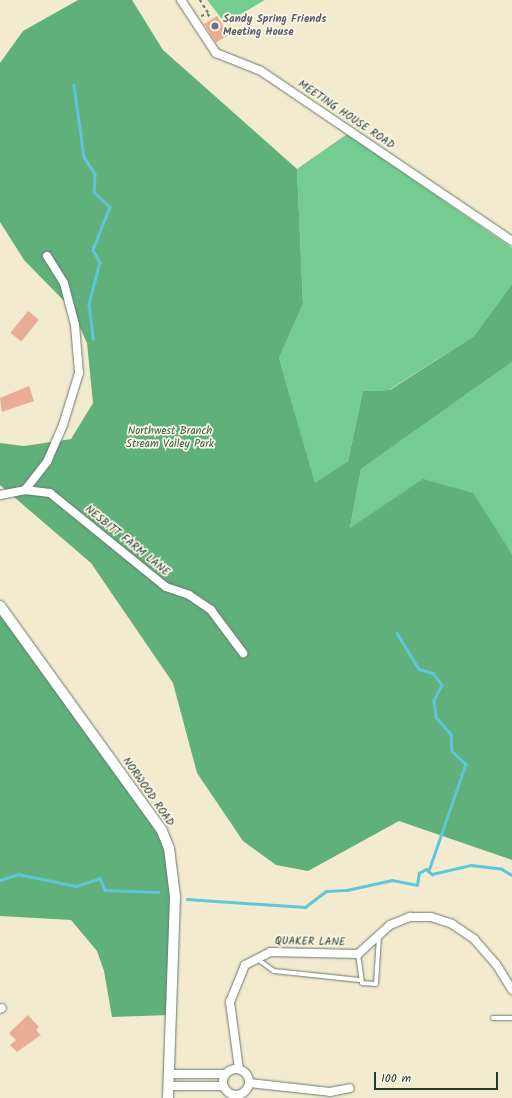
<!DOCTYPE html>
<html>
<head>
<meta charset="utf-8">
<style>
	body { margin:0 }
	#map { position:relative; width:512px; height:1098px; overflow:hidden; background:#f2ebd0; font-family:Kalam,sans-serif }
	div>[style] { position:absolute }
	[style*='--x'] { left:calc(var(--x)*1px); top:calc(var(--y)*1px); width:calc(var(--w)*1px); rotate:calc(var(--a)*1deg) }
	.green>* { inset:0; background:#75cc92 }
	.forest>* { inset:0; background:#60b07c }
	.stream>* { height:2.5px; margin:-1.25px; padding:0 1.25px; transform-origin:1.25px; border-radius:1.25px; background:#5dc6d9 }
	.building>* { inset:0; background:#e9ac95; transform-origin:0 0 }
	.path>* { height:1.5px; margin-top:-0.75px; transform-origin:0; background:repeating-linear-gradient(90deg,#697a6b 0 3px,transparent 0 6px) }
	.roads { filter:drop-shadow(0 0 1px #697a6b) drop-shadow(0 0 1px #697a6b) }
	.service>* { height:4px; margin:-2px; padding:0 2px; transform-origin:2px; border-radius:2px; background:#fff }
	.minor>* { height:8px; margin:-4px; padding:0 4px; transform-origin:4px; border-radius:4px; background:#fff }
	.minor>.ring { margin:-4px; padding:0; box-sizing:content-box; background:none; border:8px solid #fff; border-radius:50% }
	.tertiary>* { height:10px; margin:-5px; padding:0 5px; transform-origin:5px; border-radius:5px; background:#fff }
	.dots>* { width:11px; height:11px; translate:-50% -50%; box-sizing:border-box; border:2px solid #fcf5e5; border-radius:50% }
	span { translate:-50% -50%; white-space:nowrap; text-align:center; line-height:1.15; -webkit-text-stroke:3.5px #fcf5e5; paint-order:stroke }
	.worship-label { font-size:11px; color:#5b616d; font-weight:700 }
	.left { translate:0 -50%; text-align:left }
	.street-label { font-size:11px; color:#1f3d34 }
	.park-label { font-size:11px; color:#34614c }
	.scale { position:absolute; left:374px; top:1072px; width:124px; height:18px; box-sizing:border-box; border:2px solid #1f3d34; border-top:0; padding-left:5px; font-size:12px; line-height:14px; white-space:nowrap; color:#1f3d34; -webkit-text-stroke:3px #fcf5e5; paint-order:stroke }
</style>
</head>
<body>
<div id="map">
	<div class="green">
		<i style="clip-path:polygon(207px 0,265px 0,225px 23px)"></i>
		<i style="clip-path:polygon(347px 134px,512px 248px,512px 284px,474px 336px,389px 390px,363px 391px,348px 461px,315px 484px,279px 358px,303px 304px,297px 169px)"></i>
		<i style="clip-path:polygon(512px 362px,512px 554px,473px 494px,350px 528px,361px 469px)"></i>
	</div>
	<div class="forest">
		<i style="clip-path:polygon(78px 0,132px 0,163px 50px,297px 169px,303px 304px,279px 358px,315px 483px,348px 461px,363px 391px,390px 390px,474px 336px,512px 284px,512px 362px,361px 469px,350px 528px,423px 479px,473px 493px,512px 554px,512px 860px,399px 821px,308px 871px,276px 865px,243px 841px,197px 773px,173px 683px,91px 563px,0 485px,0 443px,24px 446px,71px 439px,93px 403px,87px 343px,71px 308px,24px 260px,0 222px,0 63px,23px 31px)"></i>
		<i style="clip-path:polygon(0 604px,162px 831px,174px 872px,170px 1015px,112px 1017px,104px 971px,97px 951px,71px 920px,0 916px)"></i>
	</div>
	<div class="stream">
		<i style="--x:74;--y:85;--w:73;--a:82.1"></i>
		<i style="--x:84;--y:157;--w:20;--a:57"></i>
		<i style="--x:95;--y:174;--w:18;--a:93"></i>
		<i style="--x:94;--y:192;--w:22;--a:43"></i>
		<i style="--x:110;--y:207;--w:46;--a:111.6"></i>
		<i style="--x:93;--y:250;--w:14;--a:60"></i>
		<i style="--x:100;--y:262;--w:43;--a:104.7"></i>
		<i style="--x:89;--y:304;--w:35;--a:83"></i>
		<i style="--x:397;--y:633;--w:42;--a:58.6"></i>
		<i style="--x:419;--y:669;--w:15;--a:16"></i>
		<i style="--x:433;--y:673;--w:15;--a:53"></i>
		<i style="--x:442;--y:685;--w:17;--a:118"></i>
		<i style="--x:434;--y:700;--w:17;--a:83"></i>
		<i style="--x:436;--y:717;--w:23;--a:49"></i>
		<i style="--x:451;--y:734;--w:17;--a:87"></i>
		<i style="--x:452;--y:751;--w:19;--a:43"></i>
		<i style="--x:466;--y:764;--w:113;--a:109.1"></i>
		<i style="--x:0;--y:880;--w:19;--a:-18"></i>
		<i style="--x:18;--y:874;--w:59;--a:11.7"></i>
		<i style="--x:76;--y:886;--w:25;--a:-18"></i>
		<i style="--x:100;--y:878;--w:13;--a:67"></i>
		<i style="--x:105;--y:890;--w:53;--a:2.2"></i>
		<i style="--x:187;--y:899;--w:118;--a:3.9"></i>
		<i style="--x:305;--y:907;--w:26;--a:-37"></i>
		<i style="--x:326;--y:891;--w:21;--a:-3"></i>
		<i style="--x:347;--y:890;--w:46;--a:-12.5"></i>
		<i style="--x:392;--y:880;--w:25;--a:11"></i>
		<i style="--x:417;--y:885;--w:12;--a:-81"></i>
		<i style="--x:419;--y:873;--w:8;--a:-30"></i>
		<i style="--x:426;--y:869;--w:8;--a:40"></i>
		<i style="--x:432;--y:874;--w:40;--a:-13"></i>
		<i style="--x:471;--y:865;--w:31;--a:7"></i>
		<i style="--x:502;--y:869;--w:12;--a:31"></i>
	</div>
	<div class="building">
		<i style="left:217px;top:16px;width:22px;height:15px;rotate:58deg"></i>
		<i style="left:28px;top:311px;width:14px;height:28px;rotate:39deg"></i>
		<i style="clip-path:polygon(29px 386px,34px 401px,2px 412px,0 398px)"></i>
		<i style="clip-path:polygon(28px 1015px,39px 1027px,36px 1030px,41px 1035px,17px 1052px,10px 1045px,16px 1040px,9px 1033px)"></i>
	</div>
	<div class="path">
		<i style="--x:200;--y:0;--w:17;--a:57"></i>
		<i style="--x:201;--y:16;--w:7;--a:-16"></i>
		<i style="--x:208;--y:14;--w:6;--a:59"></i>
	</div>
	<div class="roads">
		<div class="service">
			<i style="--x:358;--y:954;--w:29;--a:82"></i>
			<i style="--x:362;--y:983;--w:14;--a:4"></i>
			<i style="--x:376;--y:984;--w:48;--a:-86.4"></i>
			<i style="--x:256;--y:958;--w:22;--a:36"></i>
			<i style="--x:274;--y:971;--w:86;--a:6"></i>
			<i style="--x:493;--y:1018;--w:19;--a:0"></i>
		</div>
		<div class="minor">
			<i style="--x:181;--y:0;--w:64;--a:56.6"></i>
			<i style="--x:216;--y:53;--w:48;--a:21.8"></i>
			<i style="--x:261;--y:71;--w:303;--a:34.1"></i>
			<i style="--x:25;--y:490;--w:36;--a:-52"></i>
			<i style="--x:47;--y:462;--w:40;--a:-66.6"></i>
			<i style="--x:63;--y:425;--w:54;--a:-72.9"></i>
			<i style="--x:79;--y:373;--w:48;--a:-94.8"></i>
			<i style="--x:75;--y:325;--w:43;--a:-104.7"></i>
			<i style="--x:64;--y:283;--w:32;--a:-122"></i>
			<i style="--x:0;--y:495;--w:25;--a:-11"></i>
			<i style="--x:25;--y:490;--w:25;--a:7"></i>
			<i style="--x:50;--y:493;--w:149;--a:39"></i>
			<i style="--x:166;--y:587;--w:24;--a:19"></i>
			<i style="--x:189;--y:595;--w:27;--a:34"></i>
			<i style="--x:211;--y:610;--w:54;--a:53.3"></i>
			<i style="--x:0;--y:1009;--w:2;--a:-27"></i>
			<i class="ring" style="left:223px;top:1069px;width:18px;height:18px"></i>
			<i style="--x:239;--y:1069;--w:68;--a:-97.7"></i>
			<i style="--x:230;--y:1002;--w:40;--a:-68"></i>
			<i style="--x:245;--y:965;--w:28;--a:-27"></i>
			<i style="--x:270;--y:952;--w:88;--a:1.3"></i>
			<i style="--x:358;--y:954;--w:43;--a:-42.2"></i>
			<i style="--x:390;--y:925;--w:22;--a:-22"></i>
			<i style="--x:410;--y:917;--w:21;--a:0"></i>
			<i style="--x:431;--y:917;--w:22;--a:18"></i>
			<i style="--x:452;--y:924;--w:27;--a:34"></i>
			<i style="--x:474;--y:939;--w:33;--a:49"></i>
			<i style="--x:496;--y:964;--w:31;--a:58"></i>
			<i style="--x:168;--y:1074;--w:57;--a:0"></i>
			<i style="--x:249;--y:1083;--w:81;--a:6.3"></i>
			<i style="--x:330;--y:1092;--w:20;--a:-11"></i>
			<i style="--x:168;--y:1086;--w:55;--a:0"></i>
		</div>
		<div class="tertiary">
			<i style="--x:0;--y:606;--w:277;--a:54.2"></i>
			<i style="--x:162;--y:831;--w:18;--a:68"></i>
			<i style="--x:169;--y:848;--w:49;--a:83"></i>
			<i style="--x:175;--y:897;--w:201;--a:92"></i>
		</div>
	</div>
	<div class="dots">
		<i style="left:215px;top:26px;background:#6b7280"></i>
	</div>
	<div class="worship-label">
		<span class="left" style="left:223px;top:26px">Sandy Spring Friends<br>Meeting House</span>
	</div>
	<div class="street-label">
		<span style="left:346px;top:115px;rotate:34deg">MEETING HOUSE ROAD</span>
		<span style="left:127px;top:541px;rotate:39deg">NESBITT FARM LANE</span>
		<span style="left:148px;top:792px;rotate:55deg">NORWOOD ROAD</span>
		<span style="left:310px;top:942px;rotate:1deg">QUAKER LANE</span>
	</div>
	<div class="park-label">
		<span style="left:170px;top:438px">Northwest Branch<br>Stream Valley Park</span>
	</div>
	<div class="scale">100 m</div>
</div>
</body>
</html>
